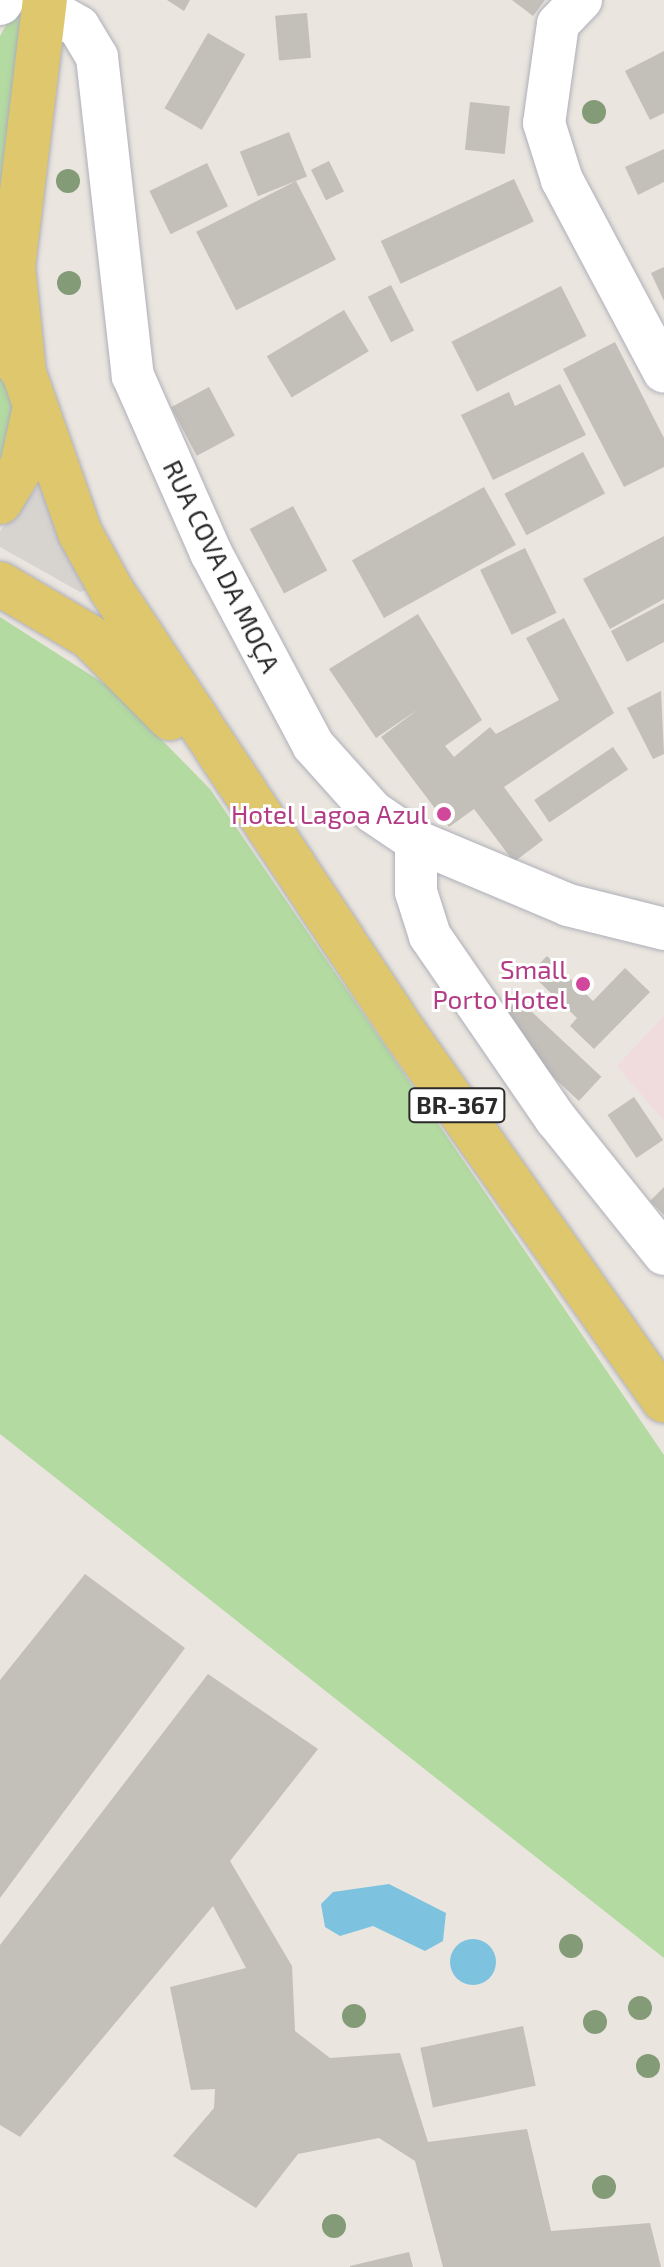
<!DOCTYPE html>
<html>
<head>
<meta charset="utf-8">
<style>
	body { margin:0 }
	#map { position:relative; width:664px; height:2267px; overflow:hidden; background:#eae5de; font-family:"Exo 2",sans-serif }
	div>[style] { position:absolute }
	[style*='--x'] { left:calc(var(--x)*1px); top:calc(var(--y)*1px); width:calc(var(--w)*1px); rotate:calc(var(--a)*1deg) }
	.medical>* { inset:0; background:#f0dcdc }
	.green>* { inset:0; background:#b3daa1 }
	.plaza>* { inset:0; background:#d7d4d0 }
	.water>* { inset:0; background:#7dc3df }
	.round { border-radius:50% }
	.building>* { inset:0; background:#c3bfb9; transform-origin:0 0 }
	.roads { filter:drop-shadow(0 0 2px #aeafb9) drop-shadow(0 0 2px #aeafb9) }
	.street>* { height:42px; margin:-21px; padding:0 21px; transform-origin:21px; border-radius:21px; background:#fff }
	.secondary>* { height:44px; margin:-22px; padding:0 22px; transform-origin:22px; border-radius:22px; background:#fff }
	.primary>* { height:44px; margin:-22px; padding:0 22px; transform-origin:22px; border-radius:22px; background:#dfc76e }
	.trees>* { width:24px; height:24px; margin:-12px; border-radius:50%; background:#839b77 }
	.dots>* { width:22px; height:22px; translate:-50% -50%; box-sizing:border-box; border:4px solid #fff; border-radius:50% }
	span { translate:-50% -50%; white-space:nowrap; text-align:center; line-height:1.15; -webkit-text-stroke:6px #fff; paint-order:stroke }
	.shield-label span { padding:2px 6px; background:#fff; border:2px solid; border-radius:6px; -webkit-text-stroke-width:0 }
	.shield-label { font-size:24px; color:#2a2a2a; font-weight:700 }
	.street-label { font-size:26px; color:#2a2a2a }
	.hotel-label { font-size:26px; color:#b23c85 }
	.right { translate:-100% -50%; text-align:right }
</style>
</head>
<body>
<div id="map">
	<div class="medical">
		<i style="clip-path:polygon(664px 1016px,664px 1121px,617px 1066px)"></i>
	</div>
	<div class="green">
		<i style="clip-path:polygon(20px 0,29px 0,0 321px,0 36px)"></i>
		<i style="clip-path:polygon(0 340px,18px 377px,0 488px)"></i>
		<i style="clip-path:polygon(0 617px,111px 688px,210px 789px,664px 1455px,664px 1958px,0 1434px)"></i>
	</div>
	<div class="plaza">
		<i style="clip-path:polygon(43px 481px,87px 590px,80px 592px,0 547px,0 531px)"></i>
	</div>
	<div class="water">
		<i style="clip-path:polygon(389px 1884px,446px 1913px,443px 1941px,425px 1951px,373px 1926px,340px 1936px,325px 1927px,321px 1904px,333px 1892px)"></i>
		<i class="round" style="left:450px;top:1939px;width:46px;height:46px"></i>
	</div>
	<div class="building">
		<i style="clip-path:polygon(167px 0,190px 0,184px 11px)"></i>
		<i style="clip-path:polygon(512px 0,545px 0,533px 16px)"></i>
		<i style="left:307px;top:13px;width:45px;height:32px;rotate:85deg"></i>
		<i style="left:208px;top:33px;width:43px;height:87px;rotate:30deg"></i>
		<i style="clip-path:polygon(664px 51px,664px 113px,650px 120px,625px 71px)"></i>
		<i style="left:470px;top:102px;width:40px;height:48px;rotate:6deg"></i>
		<i style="left:289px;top:132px;width:48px;height:53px;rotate:68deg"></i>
		<i style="clip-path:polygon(664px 149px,664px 182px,638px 195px,625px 167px)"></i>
		<i style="left:329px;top:161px;width:34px;height:20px;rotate:64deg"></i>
		<i style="left:207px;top:163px;width:48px;height:64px;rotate:64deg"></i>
		<i style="left:514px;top:179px;width:47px;height:147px;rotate:65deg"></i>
		<i style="left:296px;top:181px;width:88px;height:112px;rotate:63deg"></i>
		<i style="clip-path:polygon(664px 267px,664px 301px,651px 273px)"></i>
		<i style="left:391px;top:285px;width:51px;height:26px;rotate:63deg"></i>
		<i style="left:561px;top:286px;width:56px;height:123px;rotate:63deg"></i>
		<i style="left:344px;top:310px;width:48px;height:90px;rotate:59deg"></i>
		<i style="clip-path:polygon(615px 342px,664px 438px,664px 467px,624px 487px,563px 369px)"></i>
		<i style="clip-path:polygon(560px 384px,586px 435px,493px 480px,461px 415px,509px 392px,515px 406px)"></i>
		<i style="left:209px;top:387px;width:55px;height:43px;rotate:62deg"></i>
		<i style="left:583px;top:452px;width:47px;height:89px;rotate:62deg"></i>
		<i style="left:484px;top:487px;width:66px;height:151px;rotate:61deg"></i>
		<i style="left:293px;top:506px;width:73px;height:49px;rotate:62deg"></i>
		<i style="clip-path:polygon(664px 536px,664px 599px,610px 629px,583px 579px)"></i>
		<i style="left:525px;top:548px;width:72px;height:50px;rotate:64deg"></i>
		<i style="clip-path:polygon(664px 603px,664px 642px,627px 662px,611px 631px)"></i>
		<i style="clip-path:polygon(418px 614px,482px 720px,445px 746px,454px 757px,490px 727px,496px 734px,559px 700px,526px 638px,564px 618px,614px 713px,504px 787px,543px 840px,514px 862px,474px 809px,449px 827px,381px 737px,420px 708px,376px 738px,329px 669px)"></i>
		<i style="clip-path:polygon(661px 691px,664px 754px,653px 759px,627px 708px)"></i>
		<i style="left:613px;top:747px;width:27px;height:95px;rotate:56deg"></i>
		<i style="clip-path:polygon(547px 956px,593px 1001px,625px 968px,650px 992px,594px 1049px,570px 1026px,577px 1018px,530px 973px)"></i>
		<i style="left:518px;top:999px;width:114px;height:33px;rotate:43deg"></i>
		<i style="left:634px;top:1097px;width:52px;height:32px;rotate:56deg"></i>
		<i style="clip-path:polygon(664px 1187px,664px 1215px,650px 1201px)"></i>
		<i style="clip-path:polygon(85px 1574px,185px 1648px,0 1898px,0 1680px)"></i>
		<i style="clip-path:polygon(208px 1674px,318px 1749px,230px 1861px,292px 1966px,295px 2031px,330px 2058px,400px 2053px,428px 2142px,527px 2129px,551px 2231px,650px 2223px,661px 2267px,443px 2267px,415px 2161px,379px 2138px,298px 2154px,256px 2208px,173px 2156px,214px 2108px,215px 2089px,191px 2090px,170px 1987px,246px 1968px,213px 1906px,20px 2137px,0 2125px,0 1945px)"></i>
		<i style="left:523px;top:2026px;width:61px;height:105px;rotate:78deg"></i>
		<i style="clip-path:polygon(409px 2252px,413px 2267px,350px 2267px,350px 2266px)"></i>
	</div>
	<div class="roads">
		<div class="street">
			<i style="--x:581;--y:0;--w:33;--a:134"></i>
			<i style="--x:558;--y:24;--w:100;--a:98"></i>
			<i style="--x:544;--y:123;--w:60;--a:72.5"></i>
			<i style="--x:562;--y:180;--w:217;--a:62"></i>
			<i style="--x:44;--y:7;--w:40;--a:29.7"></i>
			<i style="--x:79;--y:27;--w:35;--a:59"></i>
			<i style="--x:97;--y:57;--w:321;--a:83.6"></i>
			<i style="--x:133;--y:376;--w:193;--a:66.2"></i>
			<i style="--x:211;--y:553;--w:217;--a:62"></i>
			<i style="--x:313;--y:745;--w:90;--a:48.2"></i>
			<i style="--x:373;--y:812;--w:52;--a:34"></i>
			<i style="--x:416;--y:841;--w:165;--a:22.8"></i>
			<i style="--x:568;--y:905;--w:99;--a:14"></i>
			<i style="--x:416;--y:841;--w:51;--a:90"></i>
			<i style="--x:416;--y:892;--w:46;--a:72.3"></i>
			<i style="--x:430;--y:936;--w:222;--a:55.5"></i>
			<i style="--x:556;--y:1119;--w:173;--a:51.3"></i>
		</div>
		<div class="secondary">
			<i style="--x:0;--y:3;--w:4;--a:-56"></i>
		</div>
		<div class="primary">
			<i style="--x:0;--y:340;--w:41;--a:54"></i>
			<i style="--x:24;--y:373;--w:170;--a:70.7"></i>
			<i style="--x:80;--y:533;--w:66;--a:61.1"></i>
			<i style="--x:112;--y:591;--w:529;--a:56.49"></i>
			<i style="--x:404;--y:1032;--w:451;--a:54.8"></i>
			<i style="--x:24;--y:373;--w:107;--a:-95.9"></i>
			<i style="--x:13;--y:267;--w:269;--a:-83.2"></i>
			<i style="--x:0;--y:502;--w:42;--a:-58.6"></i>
			<i style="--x:22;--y:466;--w:60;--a:-77.6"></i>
			<i style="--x:0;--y:584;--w:104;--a:30.5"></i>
			<i style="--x:90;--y:637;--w:114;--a:45.4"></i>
		</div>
	</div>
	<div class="trees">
		<i style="left:594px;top:112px"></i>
		<i style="left:68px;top:181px"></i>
		<i style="left:69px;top:283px"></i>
		<i style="left:571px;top:1946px"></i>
		<i style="left:640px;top:2008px"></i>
		<i style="left:354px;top:2016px"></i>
		<i style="left:595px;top:2022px"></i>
		<i style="left:648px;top:2066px"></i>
		<i style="left:604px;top:2187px"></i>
		<i style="left:334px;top:2226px"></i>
	</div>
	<div class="dots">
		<i style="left:444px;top:814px;background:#d1479c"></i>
		<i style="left:583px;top:984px;background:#d1479c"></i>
	</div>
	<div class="shield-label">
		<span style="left:457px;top:1105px">BR-367</span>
	</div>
	<div class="street-label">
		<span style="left:222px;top:566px;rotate:64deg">RUA COVA DA MOÇA</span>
	</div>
	<div class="hotel-label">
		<span class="right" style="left:428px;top:814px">Hotel Lagoa Azul</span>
		<span class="right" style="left:567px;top:984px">Small<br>Porto Hotel</span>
	</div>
</div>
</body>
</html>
